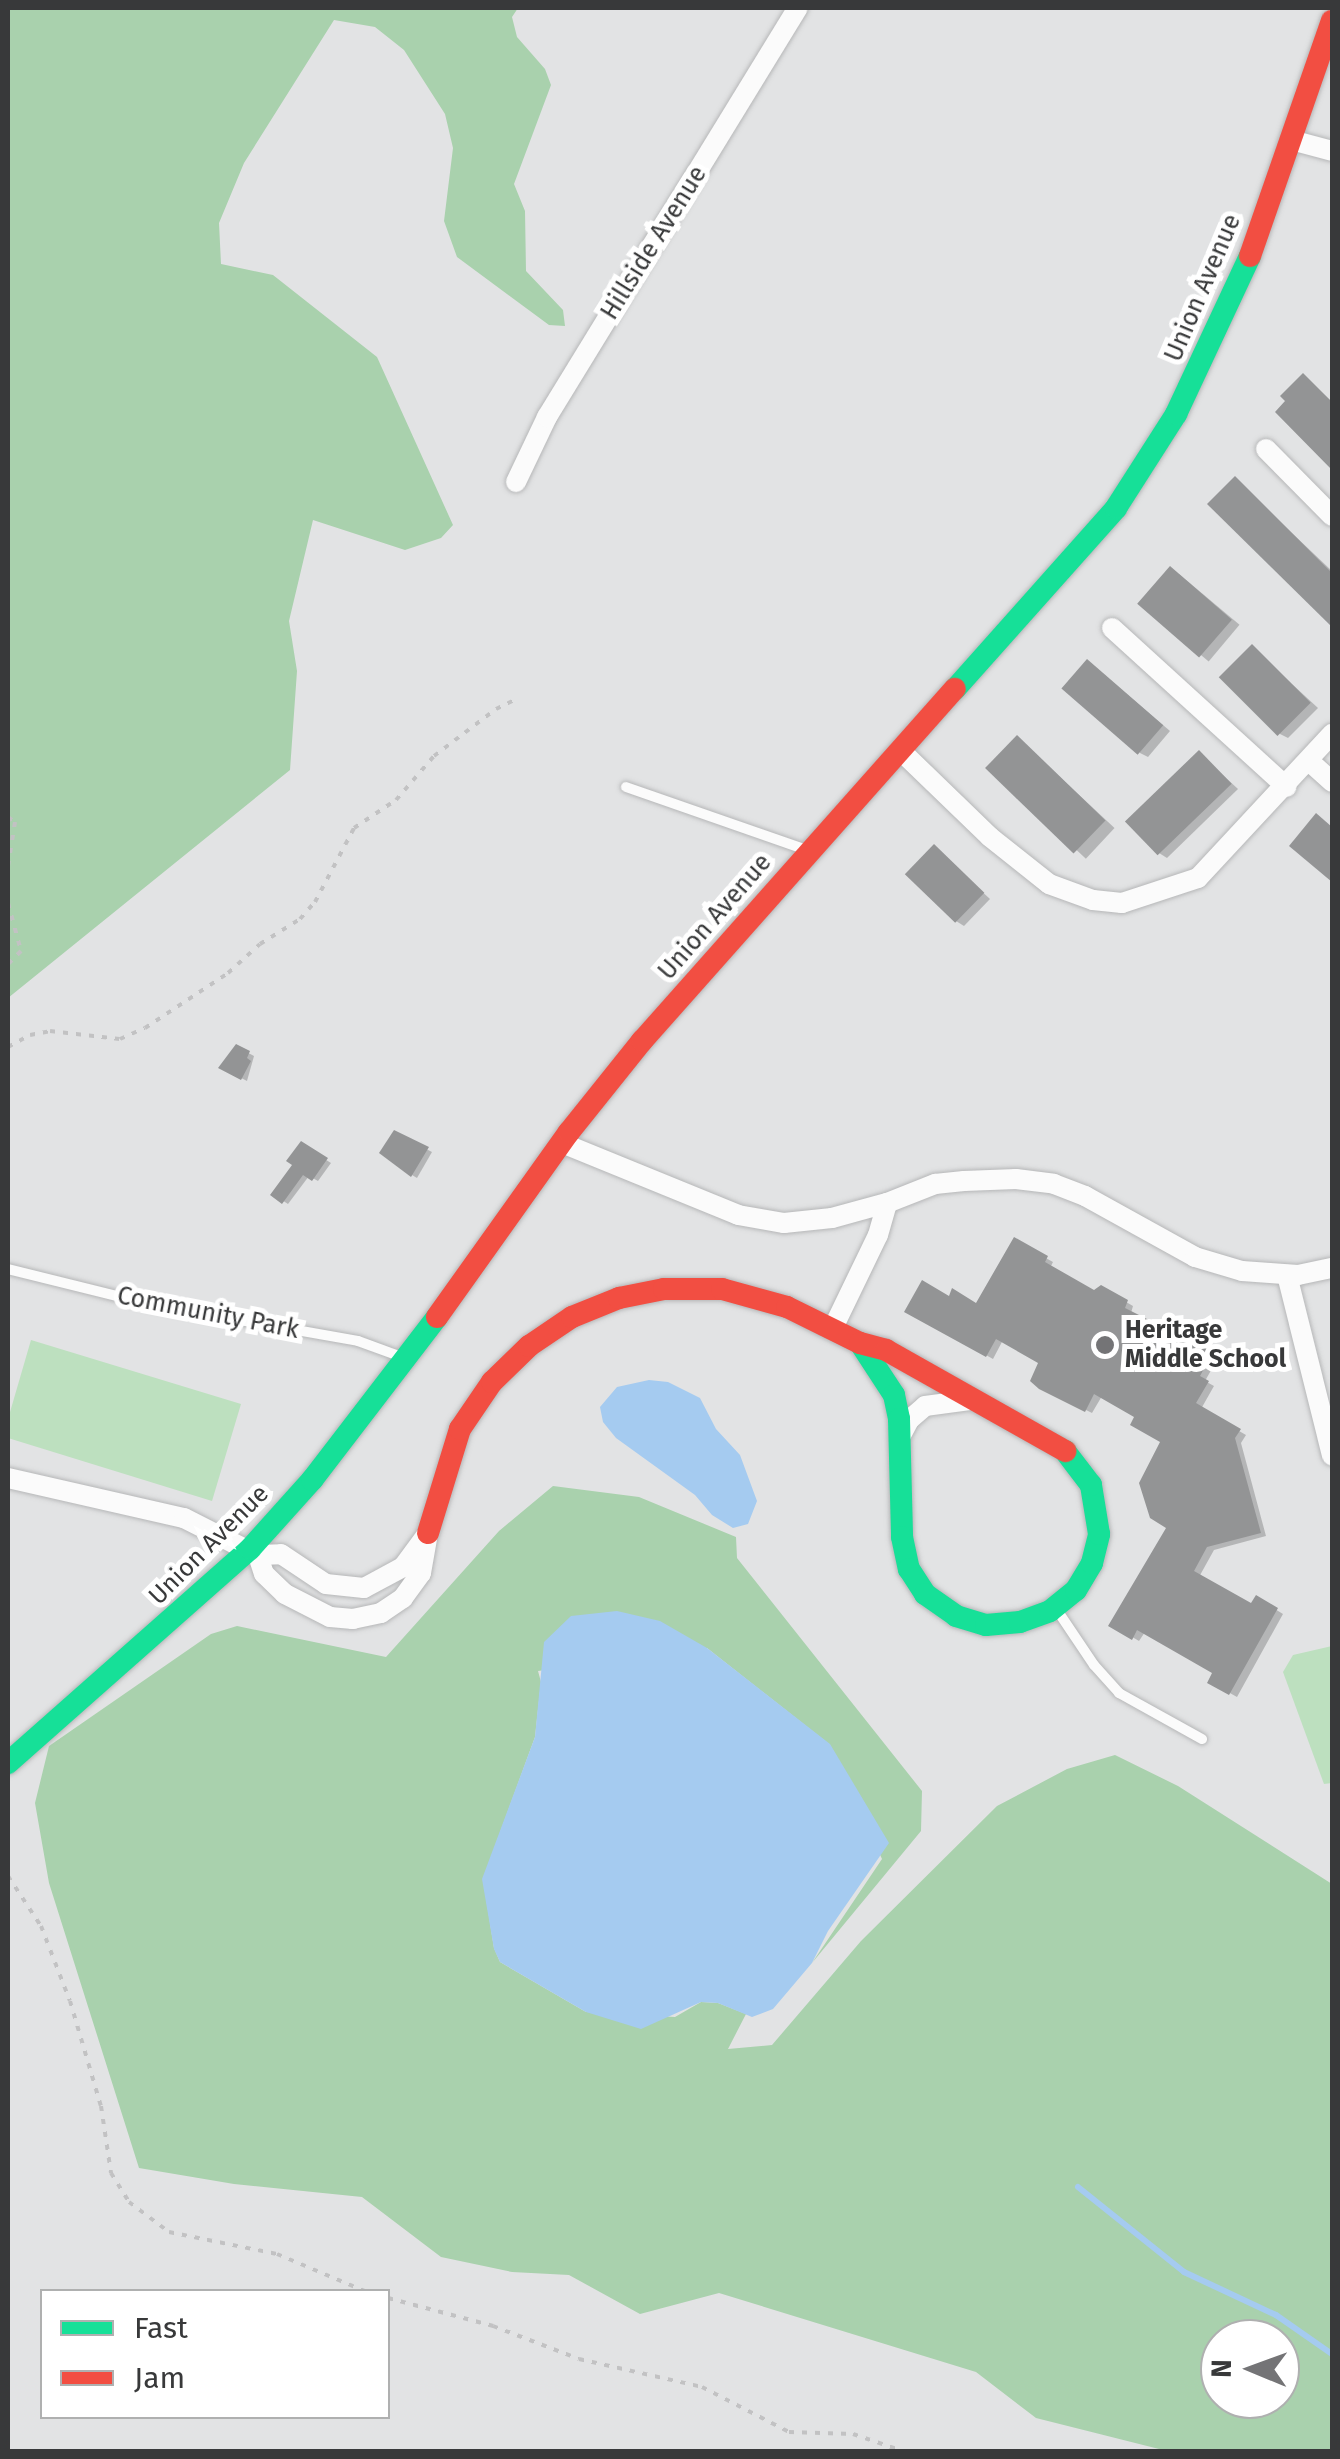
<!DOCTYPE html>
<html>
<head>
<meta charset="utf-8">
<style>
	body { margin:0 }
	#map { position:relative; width:1340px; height:2459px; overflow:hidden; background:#e2e3e4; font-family:"Fira Sans",sans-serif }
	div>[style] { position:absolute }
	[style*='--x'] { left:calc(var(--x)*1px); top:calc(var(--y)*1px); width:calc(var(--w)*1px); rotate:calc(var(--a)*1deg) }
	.green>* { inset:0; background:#bde0bf }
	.forest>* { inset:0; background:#a9d1ad }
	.water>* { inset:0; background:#a5cbf0 }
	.shadow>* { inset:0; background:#0003; transform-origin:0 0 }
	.stream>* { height:6px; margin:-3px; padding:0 3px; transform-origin:3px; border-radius:3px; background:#a5cbf0 }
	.building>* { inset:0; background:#939495; transform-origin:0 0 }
	.path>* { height:4px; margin-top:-2px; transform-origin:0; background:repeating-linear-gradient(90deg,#c2c2c3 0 5px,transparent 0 13px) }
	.roads { filter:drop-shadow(0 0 2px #b6b7b8) drop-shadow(0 0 2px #b6b7b8) }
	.lane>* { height:10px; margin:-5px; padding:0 5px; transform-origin:5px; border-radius:5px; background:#fbfbfb }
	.street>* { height:20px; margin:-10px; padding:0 10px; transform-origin:10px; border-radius:10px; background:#fbfbfb }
	.fast>* { height:22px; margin:-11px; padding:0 11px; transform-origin:11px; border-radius:11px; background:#16e098 }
	.jam>* { height:22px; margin:-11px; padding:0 11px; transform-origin:11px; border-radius:11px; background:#f24e42 }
	.dots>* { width:28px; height:28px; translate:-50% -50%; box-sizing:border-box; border:5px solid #fff; border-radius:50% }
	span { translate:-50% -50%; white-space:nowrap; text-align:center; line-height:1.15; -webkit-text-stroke:10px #fff; paint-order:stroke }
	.street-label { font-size:25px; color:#38393a }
	.poi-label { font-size:25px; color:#38393a; font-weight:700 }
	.left { translate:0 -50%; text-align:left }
	.frame { position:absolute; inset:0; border:10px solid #38393a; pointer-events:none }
	.legend { position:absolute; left:40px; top:2289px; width:350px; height:130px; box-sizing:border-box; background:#fff; border:2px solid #afb0b0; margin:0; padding:12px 18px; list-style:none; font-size:30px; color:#38393a }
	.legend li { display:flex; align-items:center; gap:20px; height:50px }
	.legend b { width:50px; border:2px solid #afb0b0 }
	.north { position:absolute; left:1200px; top:2319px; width:100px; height:100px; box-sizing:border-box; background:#fff; border:2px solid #afb0b0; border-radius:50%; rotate:271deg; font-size:28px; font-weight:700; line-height:40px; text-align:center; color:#38393a }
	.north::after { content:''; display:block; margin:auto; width:35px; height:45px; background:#747476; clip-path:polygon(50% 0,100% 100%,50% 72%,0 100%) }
</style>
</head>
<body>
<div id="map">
	<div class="green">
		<i style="clip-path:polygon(31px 1340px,241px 1404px,212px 1501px,8px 1438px,8px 1419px)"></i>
		<i style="clip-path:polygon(1332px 1646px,1332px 1783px,1324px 1784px,1283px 1672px,1293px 1655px)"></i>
	</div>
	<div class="forest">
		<i style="clip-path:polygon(8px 8px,518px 8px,512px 17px,517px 37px,545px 69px,551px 85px,514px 184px,525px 211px,526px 271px,563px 310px,565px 326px,549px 325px,457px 257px,444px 221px,453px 148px,445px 114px,404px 50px,375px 27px,334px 20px,244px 163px,219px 223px,221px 264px,273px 275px,377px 357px,453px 525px,441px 538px,405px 550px,313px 520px,289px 621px,297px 671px,290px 770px,8px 998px)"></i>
		<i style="clip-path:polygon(evenodd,553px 1486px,639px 1497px,736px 1537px,737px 1558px,922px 1791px,921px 1831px,812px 1963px,882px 1859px,830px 1745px,707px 1648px,538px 1671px,541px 1682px,535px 1737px,483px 1879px,494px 1948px,500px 1962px,586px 2012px,675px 2017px,701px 2002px,718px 2003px,746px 2014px,728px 2049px,772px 2045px,861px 1941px,997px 1806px,1067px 1769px,1115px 1755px,1178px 1786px,1332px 1884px,1332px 2451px,1167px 2451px,1036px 2418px,976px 2372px,719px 2293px,640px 2314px,569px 2275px,512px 2272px,441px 2257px,362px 2197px,234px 2184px,139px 2168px,49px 1883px,35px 1803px,49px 1746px,211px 1634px,237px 1626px,386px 1657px,499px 1531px,553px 1486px,1220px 2339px,1280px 2339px,1280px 2399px,1220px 2399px,1220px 2339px)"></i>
	</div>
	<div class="water">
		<i style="clip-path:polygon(649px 1380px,668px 1382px,700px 1398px,716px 1429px,740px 1455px,757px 1501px,748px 1524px,733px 1528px,712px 1515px,695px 1495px,616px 1438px,603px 1422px,600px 1407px,617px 1387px)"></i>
		<i style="clip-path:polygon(617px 1611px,660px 1621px,707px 1648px,830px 1744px,889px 1843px,828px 1931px,812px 1963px,773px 2009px,752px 2017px,718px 2003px,701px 2002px,641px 2029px,586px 2012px,500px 1962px,494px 1949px,482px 1879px,535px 1737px,544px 1642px,571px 1616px)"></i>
	</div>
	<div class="shadow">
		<i style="clip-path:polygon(1304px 376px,1332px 402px,1332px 467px,1278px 412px)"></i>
		<i style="clip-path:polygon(1235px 479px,1332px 571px,1332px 624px,1211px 504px)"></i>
		<i style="left:1179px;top:574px;width:79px;height:48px;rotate:40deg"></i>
		<i style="clip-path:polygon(1252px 647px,1318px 708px,1288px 738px,1280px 734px)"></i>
		<i style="clip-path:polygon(1095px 667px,1170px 731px,1148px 757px,1140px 753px)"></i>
		<i style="left:1018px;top:738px;width:132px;height:42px;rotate:43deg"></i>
		<i style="clip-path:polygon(1199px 753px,1238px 789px,1167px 858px,1159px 853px)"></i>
		<i style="clip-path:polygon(935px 848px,990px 899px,964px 926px,956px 921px)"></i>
		<i style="clip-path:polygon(237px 1047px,254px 1056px,247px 1081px,222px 1068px)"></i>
		<i style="clip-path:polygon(395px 1133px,432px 1152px,417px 1178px,412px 1175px)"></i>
		<i style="clip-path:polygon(301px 1144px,331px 1163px,318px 1181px,309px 1176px,288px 1204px,274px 1195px,296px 1164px)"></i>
		<i style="clip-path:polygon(1015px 1241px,1053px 1262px,1050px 1268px,1094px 1293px,1102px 1288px,1133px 1306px,1131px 1313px,1218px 1358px,1205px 1381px,1214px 1386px,1201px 1409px,1246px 1435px,1241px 1443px,1266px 1536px,1214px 1550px,1199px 1577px,1252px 1606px,1257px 1598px,1283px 1614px,1237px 1697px,1210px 1682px,1215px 1672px,1145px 1632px,1139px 1641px,1112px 1625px,1169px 1527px,1163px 1441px,1138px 1416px,1102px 1396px,1092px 1413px,1040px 1387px,1041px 1364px,1003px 1340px,993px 1359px,907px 1311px,950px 1300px,977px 1306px)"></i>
	</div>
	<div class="stream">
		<i style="--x:1078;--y:2187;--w:136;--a:38.7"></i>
		<i style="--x:1184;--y:2272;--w:102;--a:25.1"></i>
		<i style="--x:1276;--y:2315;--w:68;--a:34.9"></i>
	</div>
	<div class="building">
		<i style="clip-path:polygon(1303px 373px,1332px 402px,1332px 470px,1275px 412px,1285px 401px,1280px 396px)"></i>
		<i style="clip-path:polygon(1235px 476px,1332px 573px,1332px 627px,1207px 504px)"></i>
		<i style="left:1170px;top:566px;width:82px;height:50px;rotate:41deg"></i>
		<i style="left:1252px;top:644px;width:83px;height:47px;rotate:45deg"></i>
		<i style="left:1087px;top:659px;width:101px;height:39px;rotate:41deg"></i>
		<i style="left:1017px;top:735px;width:123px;height:46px;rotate:44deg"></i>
		<i style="left:1199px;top:750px;width:47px;height:103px;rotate:46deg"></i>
		<i style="clip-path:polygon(1316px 813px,1332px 827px,1332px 882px,1289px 846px)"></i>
		<i style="left:934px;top:844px;width:70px;height:42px;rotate:44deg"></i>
		<i style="clip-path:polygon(236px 1044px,250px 1051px,247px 1058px,251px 1061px,241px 1080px,218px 1068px)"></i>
		<i style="clip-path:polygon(394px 1130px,429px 1147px,411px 1177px,379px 1153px)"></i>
		<i style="clip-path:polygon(301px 1141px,328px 1158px,312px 1181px,303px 1175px,282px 1204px,270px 1195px,292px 1165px,286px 1161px)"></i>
		<i style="clip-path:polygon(1014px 1237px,1048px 1256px,1045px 1262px,1094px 1290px,1101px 1285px,1128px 1300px,1125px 1308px,1213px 1352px,1200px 1376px,1209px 1381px,1196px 1403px,1241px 1429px,1235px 1438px,1261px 1533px,1207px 1547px,1194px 1571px,1251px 1603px,1256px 1595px,1278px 1608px,1229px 1695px,1207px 1683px,1212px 1673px,1137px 1630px,1132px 1640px,1108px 1626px,1166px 1528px,1150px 1518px,1139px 1483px,1160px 1442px,1130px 1425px,1134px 1417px,1094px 1394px,1085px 1412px,1039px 1389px,1030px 1381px,1038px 1363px,996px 1339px,986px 1357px,904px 1312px,922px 1280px,949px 1296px,952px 1288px,976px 1303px)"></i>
	</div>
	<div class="path">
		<i style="--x:8;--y:817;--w:9;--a:36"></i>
		<i style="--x:15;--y:822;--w:45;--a:99"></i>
		<i style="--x:8;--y:903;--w:50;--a:74.8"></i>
		<i style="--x:21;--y:951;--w:18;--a:135"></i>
		<i style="--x:8;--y:1047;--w:25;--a:-29"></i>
		<i style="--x:30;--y:1035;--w:20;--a:-11"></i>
		<i style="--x:50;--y:1031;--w:70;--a:6.5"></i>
		<i style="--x:120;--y:1039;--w:27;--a:-24"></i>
		<i style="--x:145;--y:1028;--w:100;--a:-33.5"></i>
		<i style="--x:228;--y:973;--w:43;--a:-42.2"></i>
		<i style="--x:260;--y:944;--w:47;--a:-32"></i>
		<i style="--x:300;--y:919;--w:23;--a:-49"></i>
		<i style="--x:315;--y:902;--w:84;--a:-62.2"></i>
		<i style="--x:354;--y:828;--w:50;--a:-33.7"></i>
		<i style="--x:396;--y:800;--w:58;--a:-49.2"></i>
		<i style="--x:434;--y:756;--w:78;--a:-37.2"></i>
		<i style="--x:496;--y:709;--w:25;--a:-26"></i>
		<i style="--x:8;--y:1876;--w:60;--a:56.6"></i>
		<i style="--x:41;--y:1926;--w:80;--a:68.9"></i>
		<i style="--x:70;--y:2001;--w:109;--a:73.6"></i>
		<i style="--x:101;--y:2106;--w:68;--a:81.5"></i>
		<i style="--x:111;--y:2173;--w:34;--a:58"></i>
		<i style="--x:129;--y:2202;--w:50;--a:36.9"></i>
		<i style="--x:169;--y:2232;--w:110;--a:11.5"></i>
		<i style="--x:277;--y:2254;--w:98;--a:22.9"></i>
		<i style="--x:388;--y:2298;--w:109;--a:14.9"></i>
		<i style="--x:493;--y:2326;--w:92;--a:21"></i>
		<i style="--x:579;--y:2359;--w:126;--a:12.8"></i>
		<i style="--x:702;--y:2387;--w:98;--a:27.3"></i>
		<i style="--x:789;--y:2432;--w:64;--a:1.8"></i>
		<i style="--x:853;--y:2434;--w:56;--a:18.8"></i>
	</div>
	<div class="roads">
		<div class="lane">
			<i style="--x:626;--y:787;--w:188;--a:19.2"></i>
			<i style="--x:8;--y:1269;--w:145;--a:13.9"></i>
			<i style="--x:149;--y:1304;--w:212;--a:10"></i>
			<i style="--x:358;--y:1341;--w:47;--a:20"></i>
			<i style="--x:1057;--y:1610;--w:66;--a:56.1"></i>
			<i style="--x:1094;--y:1665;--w:38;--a:48"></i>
			<i style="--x:1119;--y:1693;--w:95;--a:29"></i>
		</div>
		<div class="street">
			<i style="--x:1291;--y:140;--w:42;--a:15"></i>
			<i style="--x:1266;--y:449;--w:94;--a:45.4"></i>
			<i style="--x:516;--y:482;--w:72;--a:-64.5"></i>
			<i style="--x:547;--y:417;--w:480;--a:-58.5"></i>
			<i style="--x:1112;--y:628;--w:236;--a:42.3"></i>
			<i style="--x:900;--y:750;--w:125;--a:44"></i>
			<i style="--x:990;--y:837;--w:75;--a:38.5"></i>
			<i style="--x:1049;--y:884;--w:47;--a:20"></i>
			<i style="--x:1093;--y:900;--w:29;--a:6"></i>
			<i style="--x:1122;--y:903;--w:80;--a:-18.2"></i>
			<i style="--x:1198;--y:878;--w:197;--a:-47.1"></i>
			<i style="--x:1309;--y:761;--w:31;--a:42"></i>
			<i style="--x:562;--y:1143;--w:190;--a:22.2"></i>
			<i style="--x:738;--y:1215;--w:47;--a:9.9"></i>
			<i style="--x:784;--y:1223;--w:48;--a:-5.9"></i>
			<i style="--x:832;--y:1218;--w:57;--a:-15.3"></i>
			<i style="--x:1287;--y:1275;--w:186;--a:76"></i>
			<i style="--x:833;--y:1328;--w:103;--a:-64.2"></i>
			<i style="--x:878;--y:1235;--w:33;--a:-74"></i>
			<i style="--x:887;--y:1203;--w:52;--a:-21.6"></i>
			<i style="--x:935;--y:1184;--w:29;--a:-6"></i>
			<i style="--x:964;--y:1181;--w:52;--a:-2.2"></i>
			<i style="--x:1016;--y:1179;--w:38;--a:7"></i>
			<i style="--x:1054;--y:1184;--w:33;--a:21"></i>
			<i style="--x:1085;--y:1196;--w:126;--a:29"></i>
			<i style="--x:1195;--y:1257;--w:49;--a:16.6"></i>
			<i style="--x:1242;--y:1271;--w:56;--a:4.1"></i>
			<i style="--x:1298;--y:1275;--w:35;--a:-12"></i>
			<i style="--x:900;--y:1437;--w:19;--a:-62"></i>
			<i style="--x:909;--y:1420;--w:21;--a:-41"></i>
			<i style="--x:925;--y:1406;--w:45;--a:-7.6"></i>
			<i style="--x:8;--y:1478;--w:180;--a:12.8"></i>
			<i style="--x:184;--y:1518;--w:82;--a:26.9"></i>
			<i style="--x:428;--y:1533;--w:41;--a:99.9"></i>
			<i style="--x:421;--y:1573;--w:31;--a:126"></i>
			<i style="--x:403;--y:1598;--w:27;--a:146"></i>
			<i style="--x:381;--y:1613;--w:29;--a:168"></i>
			<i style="--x:353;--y:1619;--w:23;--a:-175"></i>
			<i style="--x:330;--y:1617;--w:51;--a:-152.9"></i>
			<i style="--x:285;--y:1594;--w:29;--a:-136"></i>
			<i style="--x:264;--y:1574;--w:20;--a:-108"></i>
			<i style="--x:258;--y:1555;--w:23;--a:-2"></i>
			<i style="--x:281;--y:1554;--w:54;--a:33.7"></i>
			<i style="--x:326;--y:1584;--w:38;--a:6"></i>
			<i style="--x:364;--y:1588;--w:44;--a:-28.3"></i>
			<i style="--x:403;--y:1567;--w:42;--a:-53.7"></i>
		</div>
		<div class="fast">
			<i style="--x:955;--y:689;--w:242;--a:-48.3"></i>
			<i style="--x:1116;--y:508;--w:112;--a:-57.4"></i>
			<i style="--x:1176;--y:414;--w:174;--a:-64.9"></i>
			<i style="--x:860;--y:1343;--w:62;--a:56.8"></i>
			<i style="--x:894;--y:1395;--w:25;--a:78"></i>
			<i style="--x:899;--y:1419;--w:118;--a:88.5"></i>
			<i style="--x:902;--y:1537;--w:33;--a:78"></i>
			<i style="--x:909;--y:1569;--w:30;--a:57"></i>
			<i style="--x:925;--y:1594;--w:38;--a:35"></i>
			<i style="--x:956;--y:1616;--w:31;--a:17"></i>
			<i style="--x:986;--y:1625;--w:34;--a:-5"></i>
			<i style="--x:1020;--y:1622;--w:32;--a:-20"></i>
			<i style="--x:1050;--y:1611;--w:33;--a:-39"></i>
			<i style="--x:1076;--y:1590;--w:31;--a:-59"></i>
			<i style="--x:1092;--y:1563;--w:30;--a:-76"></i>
			<i style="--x:1099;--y:1534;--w:50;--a:-99.3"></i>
			<i style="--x:1091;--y:1485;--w:43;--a:-127.4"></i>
			<i style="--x:8;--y:1763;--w:323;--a:-41.5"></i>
			<i style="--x:250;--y:1549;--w:93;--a:-48.1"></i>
			<i style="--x:312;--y:1480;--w:205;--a:-52.5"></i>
		</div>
		<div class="jam">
			<i style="--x:1250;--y:256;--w:249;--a:-70.8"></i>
			<i style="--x:437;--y:1317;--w:227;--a:-54.5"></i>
			<i style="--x:569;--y:1132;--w:117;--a:-51.3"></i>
			<i style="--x:642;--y:1041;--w:471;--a:-48.4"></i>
			<i style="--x:428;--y:1533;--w:109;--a:-72.9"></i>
			<i style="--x:460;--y:1429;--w:57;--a:-55.8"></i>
			<i style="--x:492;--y:1382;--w:52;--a:-44.2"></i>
			<i style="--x:529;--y:1346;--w:52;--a:-34"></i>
			<i style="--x:572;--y:1317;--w:51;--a:-22"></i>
			<i style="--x:619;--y:1298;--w:46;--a:-11.3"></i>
			<i style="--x:664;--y:1289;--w:58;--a:0"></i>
			<i style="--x:722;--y:1289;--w:67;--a:15.5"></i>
			<i style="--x:787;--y:1307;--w:81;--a:26.3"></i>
			<i style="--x:860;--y:1343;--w:27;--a:15"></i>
			<i style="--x:886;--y:1350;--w:206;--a:29.4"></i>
		</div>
	</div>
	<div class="dots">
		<i style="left:1105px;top:1345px;background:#747476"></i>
	</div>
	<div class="street-label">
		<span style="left:654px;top:243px;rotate:-58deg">Hillside Avenue</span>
		<span style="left:1203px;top:288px;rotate:-67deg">Union Avenue</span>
		<span style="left:715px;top:917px;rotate:-49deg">Union Avenue</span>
		<span style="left:208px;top:1313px;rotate:11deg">Community Park</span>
		<span style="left:209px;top:1545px;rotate:-45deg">Union Avenue</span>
	</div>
	<div class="poi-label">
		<span class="left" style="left:1125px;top:1345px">Heritage<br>Middle School</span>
	</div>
	<div class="frame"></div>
	<ul class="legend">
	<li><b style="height:12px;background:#16e098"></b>Fast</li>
	<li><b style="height:12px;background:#f24e42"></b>Jam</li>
	</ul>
	<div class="north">N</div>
</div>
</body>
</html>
